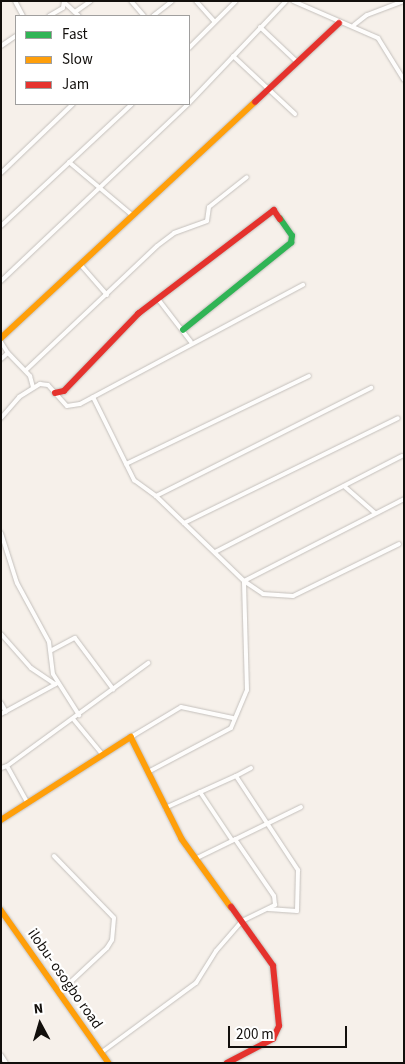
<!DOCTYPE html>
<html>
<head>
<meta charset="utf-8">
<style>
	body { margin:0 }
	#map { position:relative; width:405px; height:1064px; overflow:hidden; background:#f6f0ea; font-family:"Source Sans 3",sans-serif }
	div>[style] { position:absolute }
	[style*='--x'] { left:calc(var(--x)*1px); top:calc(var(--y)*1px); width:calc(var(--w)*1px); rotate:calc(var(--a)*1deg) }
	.roads { filter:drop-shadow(0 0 1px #c4c0bc) drop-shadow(0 0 1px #c4c0bc) }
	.street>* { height:4px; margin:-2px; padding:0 2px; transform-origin:2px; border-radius:2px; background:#fefdfc }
	.fast>* { height:5.5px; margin:-2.75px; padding:0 2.75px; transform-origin:2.75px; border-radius:2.75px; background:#30b455 }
	.slow>* { height:5.5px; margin:-2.75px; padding:0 2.75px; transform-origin:2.75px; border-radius:2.75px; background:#ff9f0a }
	.jam>* { height:5.5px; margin:-2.75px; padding:0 2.75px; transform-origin:2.75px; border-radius:2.75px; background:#e5322d }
	span { translate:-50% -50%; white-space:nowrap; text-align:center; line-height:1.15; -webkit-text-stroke:4.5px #fff; paint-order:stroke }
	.street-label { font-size:15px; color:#120f0c }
	.frame { position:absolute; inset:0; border:2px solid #120f0c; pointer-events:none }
	.legend { position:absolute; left:15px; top:15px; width:175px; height:90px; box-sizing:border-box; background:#fff; border:1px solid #a09f9e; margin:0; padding:6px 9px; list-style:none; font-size:15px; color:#120f0c }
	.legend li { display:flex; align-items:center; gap:10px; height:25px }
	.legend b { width:25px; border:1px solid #a09f9e }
	.north { position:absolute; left:15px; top:999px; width:50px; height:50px; -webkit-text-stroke:4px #fff; paint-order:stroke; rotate:354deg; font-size:14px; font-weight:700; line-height:20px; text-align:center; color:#120f0c }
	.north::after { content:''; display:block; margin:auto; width:18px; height:22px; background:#120f0c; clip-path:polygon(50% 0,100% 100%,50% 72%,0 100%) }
	.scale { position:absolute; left:228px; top:1026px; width:119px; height:22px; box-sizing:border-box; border:2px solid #120f0c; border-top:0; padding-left:6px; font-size:15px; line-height:18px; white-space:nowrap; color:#120f0c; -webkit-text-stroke:4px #fff; paint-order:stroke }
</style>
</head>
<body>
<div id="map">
	<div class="roads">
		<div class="street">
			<i style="--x:15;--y:1;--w:17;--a:62"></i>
			<i style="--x:131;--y:1;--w:20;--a:49"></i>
			<i style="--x:196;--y:1;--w:27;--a:48"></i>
			<i style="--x:293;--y:1;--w:93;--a:23.5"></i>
			<i style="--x:378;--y:38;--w:49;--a:58.2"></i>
			<i style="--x:65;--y:3;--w:19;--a:43"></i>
			<i style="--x:75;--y:12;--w:19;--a:-35"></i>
			<i style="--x:49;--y:16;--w:16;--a:-30"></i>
			<i style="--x:63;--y:8;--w:7;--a:-82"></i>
			<i style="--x:153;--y:16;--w:24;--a:-38"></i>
			<i style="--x:354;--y:25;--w:16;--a:-38"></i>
			<i style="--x:367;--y:15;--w:39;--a:-21"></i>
			<i style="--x:260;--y:27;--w:51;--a:43.4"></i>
			<i style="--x:1;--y:46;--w:18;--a:-34"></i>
			<i style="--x:189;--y:48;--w:66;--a:-45"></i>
			<i style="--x:233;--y:56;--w:85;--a:43.1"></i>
			<i style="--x:189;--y:103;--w:141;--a:-46.4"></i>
			<i style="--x:69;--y:162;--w:82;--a:40.1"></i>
			<i style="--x:1;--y:173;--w:100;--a:-43.8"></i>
			<i style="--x:1;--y:226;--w:179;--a:-43"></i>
			<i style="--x:80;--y:264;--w:41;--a:48.9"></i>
			<i style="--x:1;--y:281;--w:257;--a:-43.4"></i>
			<i style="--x:158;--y:299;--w:54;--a:52.5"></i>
			<i style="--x:1;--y:342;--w:13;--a:58"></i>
			<i style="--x:1;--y:359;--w:9;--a:-41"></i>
			<i style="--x:8;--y:353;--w:32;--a:46"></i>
			<i style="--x:30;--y:376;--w:11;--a:75"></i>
			<i style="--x:26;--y:370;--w:180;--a:-43.4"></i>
			<i style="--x:157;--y:246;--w:21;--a:-37"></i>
			<i style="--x:174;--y:233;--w:35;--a:-20"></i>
			<i style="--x:207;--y:221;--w:14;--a:-82"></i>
			<i style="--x:209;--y:207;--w:48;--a:-38.3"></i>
			<i style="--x:93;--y:397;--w:93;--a:63.7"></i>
			<i style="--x:134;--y:480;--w:27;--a:36"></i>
			<i style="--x:156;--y:496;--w:122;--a:44"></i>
			<i style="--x:244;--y:581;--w:23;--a:34"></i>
			<i style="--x:263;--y:594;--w:30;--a:4"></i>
			<i style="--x:293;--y:596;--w:118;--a:-26.1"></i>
			<i style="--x:1;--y:418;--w:28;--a:-49"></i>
			<i style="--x:19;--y:397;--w:25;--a:-32"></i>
			<i style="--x:40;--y:384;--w:8;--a:7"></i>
			<i style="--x:48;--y:385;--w:28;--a:48"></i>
			<i style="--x:67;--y:406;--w:13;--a:-9"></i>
			<i style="--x:80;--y:404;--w:253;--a:-28.1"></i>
			<i style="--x:126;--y:464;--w:203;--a:-25.7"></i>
			<i style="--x:344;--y:486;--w:41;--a:41.1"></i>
			<i style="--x:156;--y:496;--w:241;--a:-26.7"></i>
			<i style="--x:184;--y:523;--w:238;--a:-26.1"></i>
			<i style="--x:1;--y:533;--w:52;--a:72.3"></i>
			<i style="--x:17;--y:583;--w:67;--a:61.5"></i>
			<i style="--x:49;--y:642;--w:32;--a:83"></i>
			<i style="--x:53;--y:674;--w:49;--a:57.6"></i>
			<i style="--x:215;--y:552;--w:210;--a:-27.2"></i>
			<i style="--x:244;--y:581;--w:180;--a:-27.1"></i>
			<i style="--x:1;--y:634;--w:45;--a:48.6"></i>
			<i style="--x:31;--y:668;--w:29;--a:34"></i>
			<i style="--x:52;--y:650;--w:26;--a:-28"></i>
			<i style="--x:75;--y:638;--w:64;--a:53.3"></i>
			<i style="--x:1;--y:703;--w:10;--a:61"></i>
			<i style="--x:1;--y:714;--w:63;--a:-28.6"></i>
			<i style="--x:74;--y:720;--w:45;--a:50.4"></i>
			<i style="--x:131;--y:737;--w:58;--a:-31"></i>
			<i style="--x:181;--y:707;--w:53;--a:11.9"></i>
			<i style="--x:7;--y:766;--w:175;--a:-36.1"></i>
			<i style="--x:1;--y:768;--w:6;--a:-18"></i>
			<i style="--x:7;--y:766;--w:41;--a:60.9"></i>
			<i style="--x:148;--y:772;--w:94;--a:-27.9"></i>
			<i style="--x:231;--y:728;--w:41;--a:-67.2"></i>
			<i style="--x:247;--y:690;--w:109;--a:-91.6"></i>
			<i style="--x:236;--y:776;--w:17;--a:-28"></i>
			<i style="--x:200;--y:792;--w:58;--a:56.3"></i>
			<i style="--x:165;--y:808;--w:78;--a:-24.3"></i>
			<i style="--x:236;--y:776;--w:113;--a:56.6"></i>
			<i style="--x:298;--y:870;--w:41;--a:91.4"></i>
			<i style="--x:297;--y:911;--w:29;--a:-176"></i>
			<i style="--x:54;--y:856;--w:86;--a:45.9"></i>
			<i style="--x:114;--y:918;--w:22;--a:95"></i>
			<i style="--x:112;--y:940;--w:9;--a:122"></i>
			<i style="--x:107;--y:948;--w:64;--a:136.9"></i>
			<i style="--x:195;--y:859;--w:118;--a:-26.1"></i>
			<i style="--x:102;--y:1052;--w:117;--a:-36.3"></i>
			<i style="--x:196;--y:983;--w:38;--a:-58"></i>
			<i style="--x:216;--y:951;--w:40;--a:-49"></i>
			<i style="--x:242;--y:921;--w:37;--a:-26"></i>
			<i style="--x:275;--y:905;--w:9;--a:-96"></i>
			<i style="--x:274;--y:896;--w:69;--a:-124.4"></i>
			<i style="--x:1;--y:1055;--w:9;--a:58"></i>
		</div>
		<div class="fast">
			<i style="--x:183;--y:330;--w:139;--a:-38.9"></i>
			<i style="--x:291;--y:243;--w:7;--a:-82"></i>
			<i style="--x:292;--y:236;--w:21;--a:-125"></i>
		</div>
		<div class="slow">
			<i style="--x:1;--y:338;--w:347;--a:-42.9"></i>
			<i style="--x:1;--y:820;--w:154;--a:-32.6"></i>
			<i style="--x:131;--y:737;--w:114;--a:63.4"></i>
			<i style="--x:182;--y:839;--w:84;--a:54.2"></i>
			<i style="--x:1;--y:910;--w:187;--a:54.8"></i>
		</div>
		<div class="jam">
			<i style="--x:255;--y:102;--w:115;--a:-43.2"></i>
			<i style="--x:55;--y:393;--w:9;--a:-13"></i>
			<i style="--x:64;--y:391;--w:107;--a:-46.1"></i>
			<i style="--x:138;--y:314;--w:171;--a:-37.4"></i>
			<i style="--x:274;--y:210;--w:11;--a:56"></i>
			<i style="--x:227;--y:1063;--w:52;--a:-27.6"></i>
			<i style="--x:273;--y:1039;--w:14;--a:-65"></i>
			<i style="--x:279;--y:1026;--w:60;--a:-95.7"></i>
			<i style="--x:273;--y:966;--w:72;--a:-125.4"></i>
		</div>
	</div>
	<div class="street-label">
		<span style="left:65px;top:979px;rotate:55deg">ilobu- osogbo road</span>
	</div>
	<div class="frame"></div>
	<ul class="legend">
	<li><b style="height:6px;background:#30b455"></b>Fast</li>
	<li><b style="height:6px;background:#ff9f0a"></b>Slow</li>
	<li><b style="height:6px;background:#e5322d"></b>Jam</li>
	</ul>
	<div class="north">N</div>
	<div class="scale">200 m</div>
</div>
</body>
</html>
